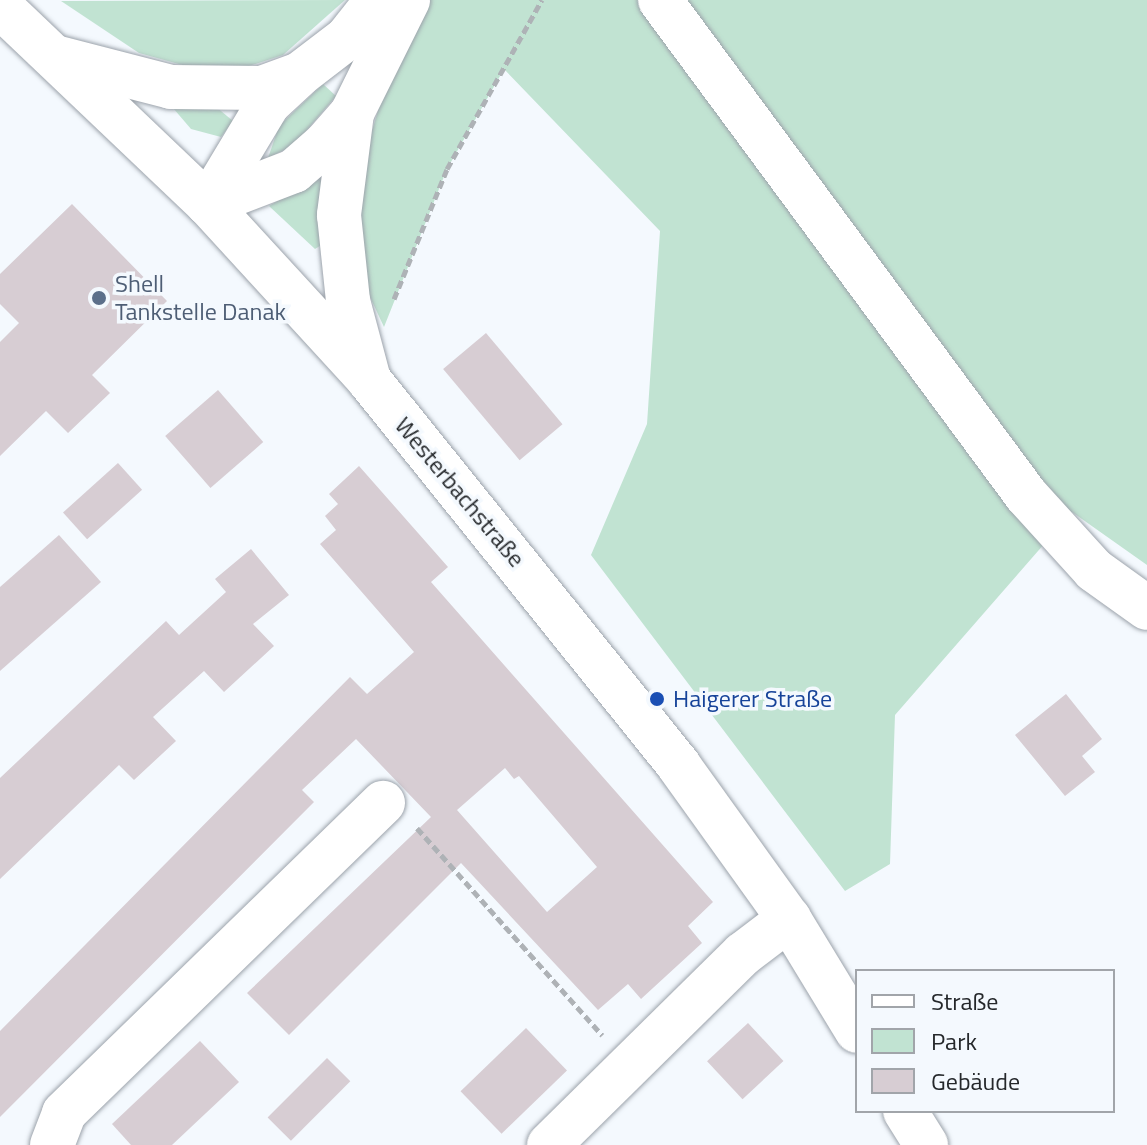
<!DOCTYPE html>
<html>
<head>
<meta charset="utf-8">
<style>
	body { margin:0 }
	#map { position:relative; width:1147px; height:1145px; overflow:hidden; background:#f4f9fe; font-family:"Titillium Web",sans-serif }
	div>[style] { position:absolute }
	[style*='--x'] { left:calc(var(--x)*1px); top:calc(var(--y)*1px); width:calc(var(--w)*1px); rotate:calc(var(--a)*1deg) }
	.green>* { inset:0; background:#c1e3d2 }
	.building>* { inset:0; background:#d7cdd3; transform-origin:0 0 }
	.path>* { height:5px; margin-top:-2.5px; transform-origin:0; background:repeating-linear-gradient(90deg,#aeb2b6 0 8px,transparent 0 12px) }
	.roads { filter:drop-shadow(0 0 2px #9ca3ab) drop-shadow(0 0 2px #9ca3ab) }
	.minor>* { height:44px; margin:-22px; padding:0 22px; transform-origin:22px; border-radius:22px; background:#fff }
	.major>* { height:44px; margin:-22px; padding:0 22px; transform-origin:22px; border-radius:22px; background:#fff }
	.highway>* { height:44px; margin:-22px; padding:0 22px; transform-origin:22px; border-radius:22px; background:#fff }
	.dots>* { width:22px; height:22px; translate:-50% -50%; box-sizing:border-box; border:4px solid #f4f9fe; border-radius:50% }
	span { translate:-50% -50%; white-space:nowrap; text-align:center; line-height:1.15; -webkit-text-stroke:7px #f4f9fe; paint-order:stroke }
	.service-label { font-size:24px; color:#4e5e75 }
	.left { translate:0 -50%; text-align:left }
	.street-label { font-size:24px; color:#25282b }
	.transit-label { font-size:24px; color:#164399 }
	.legend { position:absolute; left:855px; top:969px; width:260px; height:144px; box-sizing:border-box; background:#f4f9fe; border:2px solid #a1a5aa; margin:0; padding:10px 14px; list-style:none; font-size:24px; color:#25282b }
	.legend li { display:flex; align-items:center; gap:16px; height:40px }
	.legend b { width:40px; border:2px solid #a1a5aa }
</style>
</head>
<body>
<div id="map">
	<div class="green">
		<i style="clip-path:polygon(345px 0,283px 55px,249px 66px,186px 66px,139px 53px,61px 1px)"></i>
		<i style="clip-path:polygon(430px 0,1147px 0,1147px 565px,1072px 512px,895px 715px,890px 864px,845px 891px,591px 555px,647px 424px,660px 231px,504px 69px,447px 169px,384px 327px,364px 284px,358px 190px,366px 151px,380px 104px)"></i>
		<i style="clip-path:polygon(323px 84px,336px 96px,294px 145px,268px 158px,279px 126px)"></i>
		<i style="clip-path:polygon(215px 106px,233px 121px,221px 137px,191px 129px,173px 108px)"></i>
		<i style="clip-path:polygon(319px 176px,325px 180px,323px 244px,315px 249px,269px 206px)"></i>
	</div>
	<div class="building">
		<i style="clip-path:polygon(72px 204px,167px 301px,92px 375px,110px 393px,68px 433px,46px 411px,0 456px,0 342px,19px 323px,0 304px,0 274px)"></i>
		<i style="left:486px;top:333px;width:119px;height:56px;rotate:50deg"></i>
		<i style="left:218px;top:390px;width:69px;height:70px;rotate:49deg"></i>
		<i style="left:118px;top:463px;width:36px;height:74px;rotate:48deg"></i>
		<i style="clip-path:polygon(evenodd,359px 466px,448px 567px,431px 582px,713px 902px,688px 926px,702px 943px,641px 999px,628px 984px,598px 1010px,461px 863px,289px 1035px,247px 993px,431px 817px,356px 739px,302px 790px,314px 802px,0 1117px,0 1031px,350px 677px,367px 694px,414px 652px,320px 544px,336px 530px,325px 516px,338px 504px,329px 494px,359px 466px,505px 768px,514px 779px,519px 776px,597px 867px,547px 912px,457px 810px,505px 768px)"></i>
		<i style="clip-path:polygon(59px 535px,101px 582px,0 671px,0 587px)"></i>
		<i style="clip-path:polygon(251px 549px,289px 595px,253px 624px,274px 646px,224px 692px,204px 671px,153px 717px,176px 741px,134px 780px,119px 765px,0 879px,0 778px,166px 621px,179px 635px,226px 592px,215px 579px)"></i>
		<i style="clip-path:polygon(1066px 694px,1102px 739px,1082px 756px,1095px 772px,1065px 796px,1015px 735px)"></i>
		<i style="left:748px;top:1023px;width:52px;height:56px;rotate:47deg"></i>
		<i style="left:526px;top:1028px;width:59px;height:91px;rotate:46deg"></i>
		<i style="clip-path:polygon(200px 1041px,239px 1082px,172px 1145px,131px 1145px,112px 1124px)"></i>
		<i style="left:327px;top:1058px;width:33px;height:84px;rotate:45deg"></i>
	</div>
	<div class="path">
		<i style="--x:394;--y:299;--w:140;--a:-67.8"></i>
		<i style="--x:447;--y:169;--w:194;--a:-60.7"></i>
		<i style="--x:417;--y:828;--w:278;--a:48.2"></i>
	</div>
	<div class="roads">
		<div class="minor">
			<i style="--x:660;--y:0;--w:616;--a:53.52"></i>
			<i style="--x:1026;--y:495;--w:101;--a:47.8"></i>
			<i style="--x:1094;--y:570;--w:65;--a:35.6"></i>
			<i style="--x:52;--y:1145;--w:34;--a:-69"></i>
			<i style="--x:64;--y:1113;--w:445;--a:-44.2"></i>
			<i style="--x:549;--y:1145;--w:272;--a:-44.6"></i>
			<i style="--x:743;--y:954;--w:58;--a:-37.3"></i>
		</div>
		<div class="major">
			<i style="--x:0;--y:6;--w:287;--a:43.6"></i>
			<i style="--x:208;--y:204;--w:239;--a:47.5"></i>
			<i style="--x:369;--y:380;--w:495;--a:51.2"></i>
			<i style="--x:679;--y:766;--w:188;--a:54.3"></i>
			<i style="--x:789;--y:919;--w:131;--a:58.7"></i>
			<i style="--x:905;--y:1111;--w:40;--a:58"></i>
		</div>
		<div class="highway">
			<i style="--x:55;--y:57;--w:120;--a:14.5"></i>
			<i style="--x:171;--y:87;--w:91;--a:0.6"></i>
			<i style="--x:262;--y:88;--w:40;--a:-20.2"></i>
			<i style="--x:300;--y:74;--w:59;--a:-37.5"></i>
			<i style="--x:347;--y:38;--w:48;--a:-51.7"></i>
			<i style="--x:352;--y:113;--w:103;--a:97.3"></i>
			<i style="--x:339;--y:215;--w:86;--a:84"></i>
			<i style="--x:348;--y:301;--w:82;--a:75.1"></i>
			<i style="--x:208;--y:204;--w:92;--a:-21"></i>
			<i style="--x:294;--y:171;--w:41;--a:-41.1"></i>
			<i style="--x:325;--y:144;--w:41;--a:-48.9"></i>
			<i style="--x:352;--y:113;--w:126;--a:-63.6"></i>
			<i style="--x:208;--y:204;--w:117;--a:-59"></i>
			<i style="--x:268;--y:104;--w:41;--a:-43"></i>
		</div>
	</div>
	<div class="dots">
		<i style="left:99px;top:298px;background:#5c6f8a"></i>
		<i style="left:657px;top:699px;background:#1a4fb4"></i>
	</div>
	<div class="service-label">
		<span class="left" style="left:115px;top:298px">Shell<br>Tankstelle Danak</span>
	</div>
	<div class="street-label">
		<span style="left:460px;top:492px;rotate:50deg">Westerbachstraße</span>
	</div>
	<div class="transit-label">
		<span class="left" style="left:673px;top:699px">Haigerer Straße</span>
	</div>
	<ul class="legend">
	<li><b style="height:10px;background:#fff"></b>Straße</li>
	<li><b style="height:22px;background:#c1e3d2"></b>Park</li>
	<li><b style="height:22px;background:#d7cdd3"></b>Gebäude</li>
	</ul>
</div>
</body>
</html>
